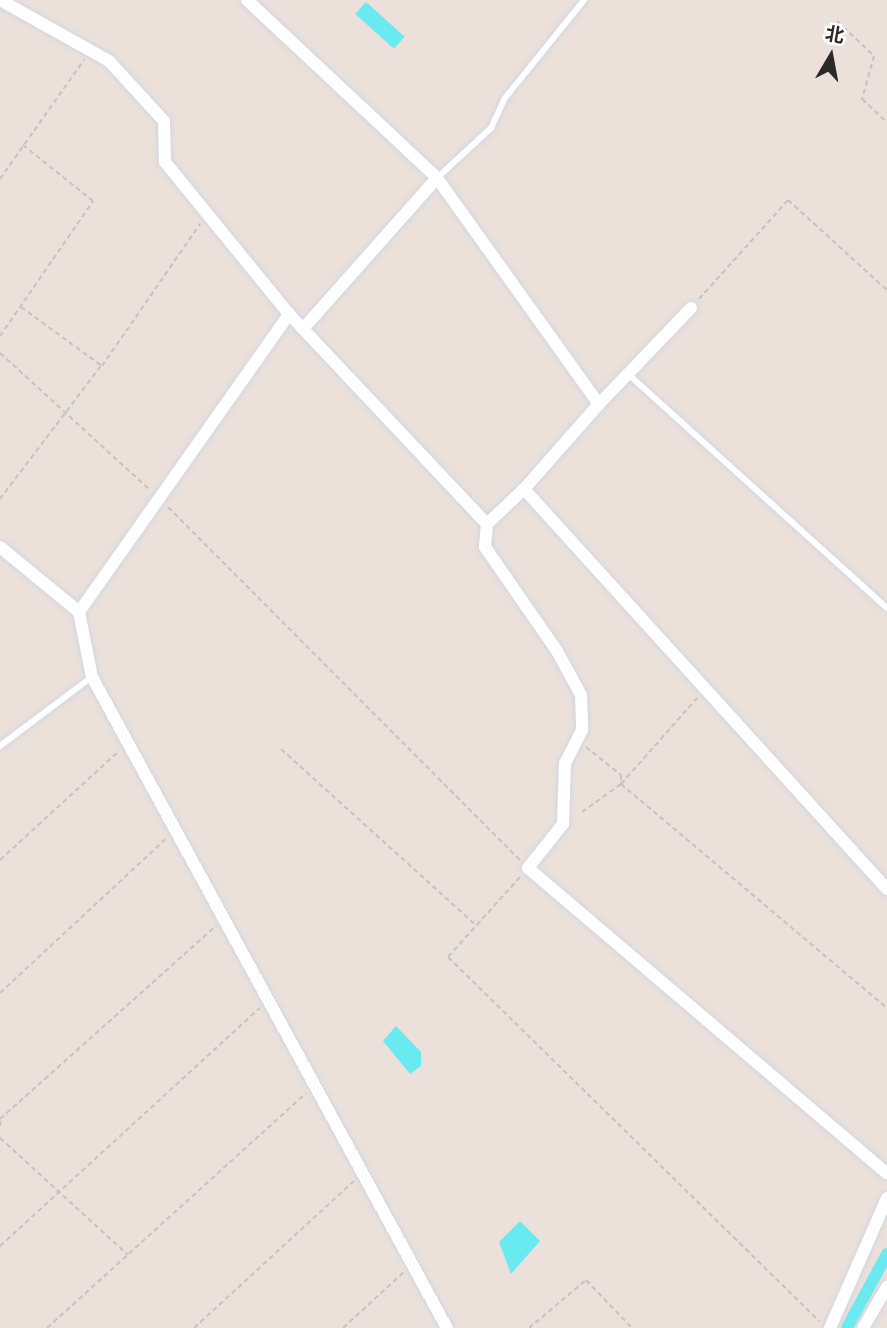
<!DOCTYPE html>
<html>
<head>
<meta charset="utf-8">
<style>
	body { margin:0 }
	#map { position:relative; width:887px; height:1328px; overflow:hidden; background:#ece0da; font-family:Signika,"Noto Sans SC",sans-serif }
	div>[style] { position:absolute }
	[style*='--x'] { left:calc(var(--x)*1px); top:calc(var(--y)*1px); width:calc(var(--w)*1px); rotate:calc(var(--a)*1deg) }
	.water>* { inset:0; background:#69eaf1; transform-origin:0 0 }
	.canal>* { height:12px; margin:-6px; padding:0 6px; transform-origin:6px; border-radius:6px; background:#69eaf1 }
	.path>* { height:2px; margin-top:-1px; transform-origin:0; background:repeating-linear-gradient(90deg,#c3c3c3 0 5px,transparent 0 8.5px) }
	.roads { filter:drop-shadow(0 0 2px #cfd7e2) drop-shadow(0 0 2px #cfd7e2) }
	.lane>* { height:6px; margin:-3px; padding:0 3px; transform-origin:3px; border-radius:3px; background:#fff }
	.street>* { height:12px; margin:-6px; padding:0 6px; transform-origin:6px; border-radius:6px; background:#fff }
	span { translate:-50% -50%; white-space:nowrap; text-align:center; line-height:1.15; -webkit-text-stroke:6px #fff; paint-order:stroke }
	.north { position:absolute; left:796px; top:21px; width:70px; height:70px; -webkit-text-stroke:5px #fff; paint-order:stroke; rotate:10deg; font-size:19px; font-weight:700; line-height:28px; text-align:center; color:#292929 }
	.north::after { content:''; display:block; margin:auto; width:24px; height:32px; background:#292929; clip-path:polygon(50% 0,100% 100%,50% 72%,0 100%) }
</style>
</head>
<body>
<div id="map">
	<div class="water">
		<i style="left:366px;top:2px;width:52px;height:16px;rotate:42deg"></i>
		<i style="clip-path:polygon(396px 1026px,421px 1052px,421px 1066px,410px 1074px,383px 1041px)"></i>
		<i style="clip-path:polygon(520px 1221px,540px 1241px,511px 1274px,499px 1242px)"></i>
	</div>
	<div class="canal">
		<i style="--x:847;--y:1328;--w:84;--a:-61.6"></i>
	</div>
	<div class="path">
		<i style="--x:837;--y:21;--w:51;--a:43.4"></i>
		<i style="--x:874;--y:56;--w:45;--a:105.6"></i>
		<i style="--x:862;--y:99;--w:34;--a:43"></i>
		<i style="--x:0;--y:179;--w:146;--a:-54.8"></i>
		<i style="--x:699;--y:299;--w:133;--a:-48"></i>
		<i style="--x:788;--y:200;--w:134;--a:42.3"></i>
		<i style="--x:21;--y:307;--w:100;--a:36.1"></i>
		<i style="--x:102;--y:366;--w:173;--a:-55.4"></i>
		<i style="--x:0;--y:336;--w:164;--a:-55.4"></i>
		<i style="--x:93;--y:201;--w:90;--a:-141.3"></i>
		<i style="--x:0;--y:353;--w:202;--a:42.4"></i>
		<i style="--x:0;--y:499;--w:167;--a:-52.8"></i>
		<i style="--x:168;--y:507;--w:499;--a:45.1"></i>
		<i style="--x:586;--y:747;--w:45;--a:38.7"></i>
		<i style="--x:621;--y:775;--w:9;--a:90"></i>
		<i style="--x:621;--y:784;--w:348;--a:40.1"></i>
		<i style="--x:281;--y:749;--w:264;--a:42.1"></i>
		<i style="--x:582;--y:812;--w:48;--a:-35.7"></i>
		<i style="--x:621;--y:784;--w:115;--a:-48.5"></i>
		<i style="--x:0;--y:860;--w:160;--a:-42.5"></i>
		<i style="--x:520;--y:877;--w:108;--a:132"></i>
		<i style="--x:448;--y:957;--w:520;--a:44.45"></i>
		<i style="--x:0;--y:993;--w:228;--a:-42.9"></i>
		<i style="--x:0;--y:1119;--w:290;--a:-41.8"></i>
		<i style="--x:0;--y:1126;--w:7;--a:-82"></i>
		<i style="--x:0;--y:1138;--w:173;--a:42.4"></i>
		<i style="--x:0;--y:1246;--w:352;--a:-42.5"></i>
		<i style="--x:47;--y:1328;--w:350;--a:-42.2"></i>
		<i style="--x:194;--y:1328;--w:217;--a:-42.6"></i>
		<i style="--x:343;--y:1328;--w:83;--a:-42.6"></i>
		<i style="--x:529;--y:1328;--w:75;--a:-40.1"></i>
		<i style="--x:586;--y:1280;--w:66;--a:46.2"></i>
	</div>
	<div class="roads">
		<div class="lane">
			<i style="--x:437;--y:178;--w:74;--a:-42.8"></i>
			<i style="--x:491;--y:128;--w:33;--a:-65"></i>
			<i style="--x:505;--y:98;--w:126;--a:-51.1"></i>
			<i style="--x:628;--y:374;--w:349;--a:42.1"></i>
			<i style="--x:0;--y:746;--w:115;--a:-36.9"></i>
		</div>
		<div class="street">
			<i style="--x:0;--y:0;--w:125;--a:29.2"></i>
			<i style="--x:109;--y:61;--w:81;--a:47.5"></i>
			<i style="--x:164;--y:121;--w:41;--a:88.6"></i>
			<i style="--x:165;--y:162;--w:196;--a:50.8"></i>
			<i style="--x:289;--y:314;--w:289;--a:46.7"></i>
			<i style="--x:487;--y:524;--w:51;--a:-43.4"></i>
			<i style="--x:247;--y:0;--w:260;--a:43.1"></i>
			<i style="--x:437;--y:178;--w:202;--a:131.6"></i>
			<i style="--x:437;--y:178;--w:278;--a:54.4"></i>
			<i style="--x:599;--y:404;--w:133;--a:-46.2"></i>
			<i style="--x:599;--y:404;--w:113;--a:131.4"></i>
			<i style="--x:524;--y:489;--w:540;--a:47.78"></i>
			<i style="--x:487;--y:524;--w:23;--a:95"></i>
			<i style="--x:485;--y:547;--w:126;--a:55.3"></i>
			<i style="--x:557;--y:651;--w:50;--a:61.4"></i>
			<i style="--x:581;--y:695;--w:35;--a:88"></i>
			<i style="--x:582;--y:730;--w:37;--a:117"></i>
			<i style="--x:565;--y:763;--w:61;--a:91.9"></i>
			<i style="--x:563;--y:824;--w:56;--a:128.5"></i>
			<i style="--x:528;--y:868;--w:471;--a:40.4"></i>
			<i style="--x:0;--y:547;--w:102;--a:39.4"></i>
			<i style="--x:79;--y:612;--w:365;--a:-54.8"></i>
			<i style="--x:79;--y:612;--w:66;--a:78.7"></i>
			<i style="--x:92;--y:677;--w:742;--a:61.4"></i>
			<i style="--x:830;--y:1328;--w:142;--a:-66.3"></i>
			<i style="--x:863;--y:1328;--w:48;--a:-59.7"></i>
		</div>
	</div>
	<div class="north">北</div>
</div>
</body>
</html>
